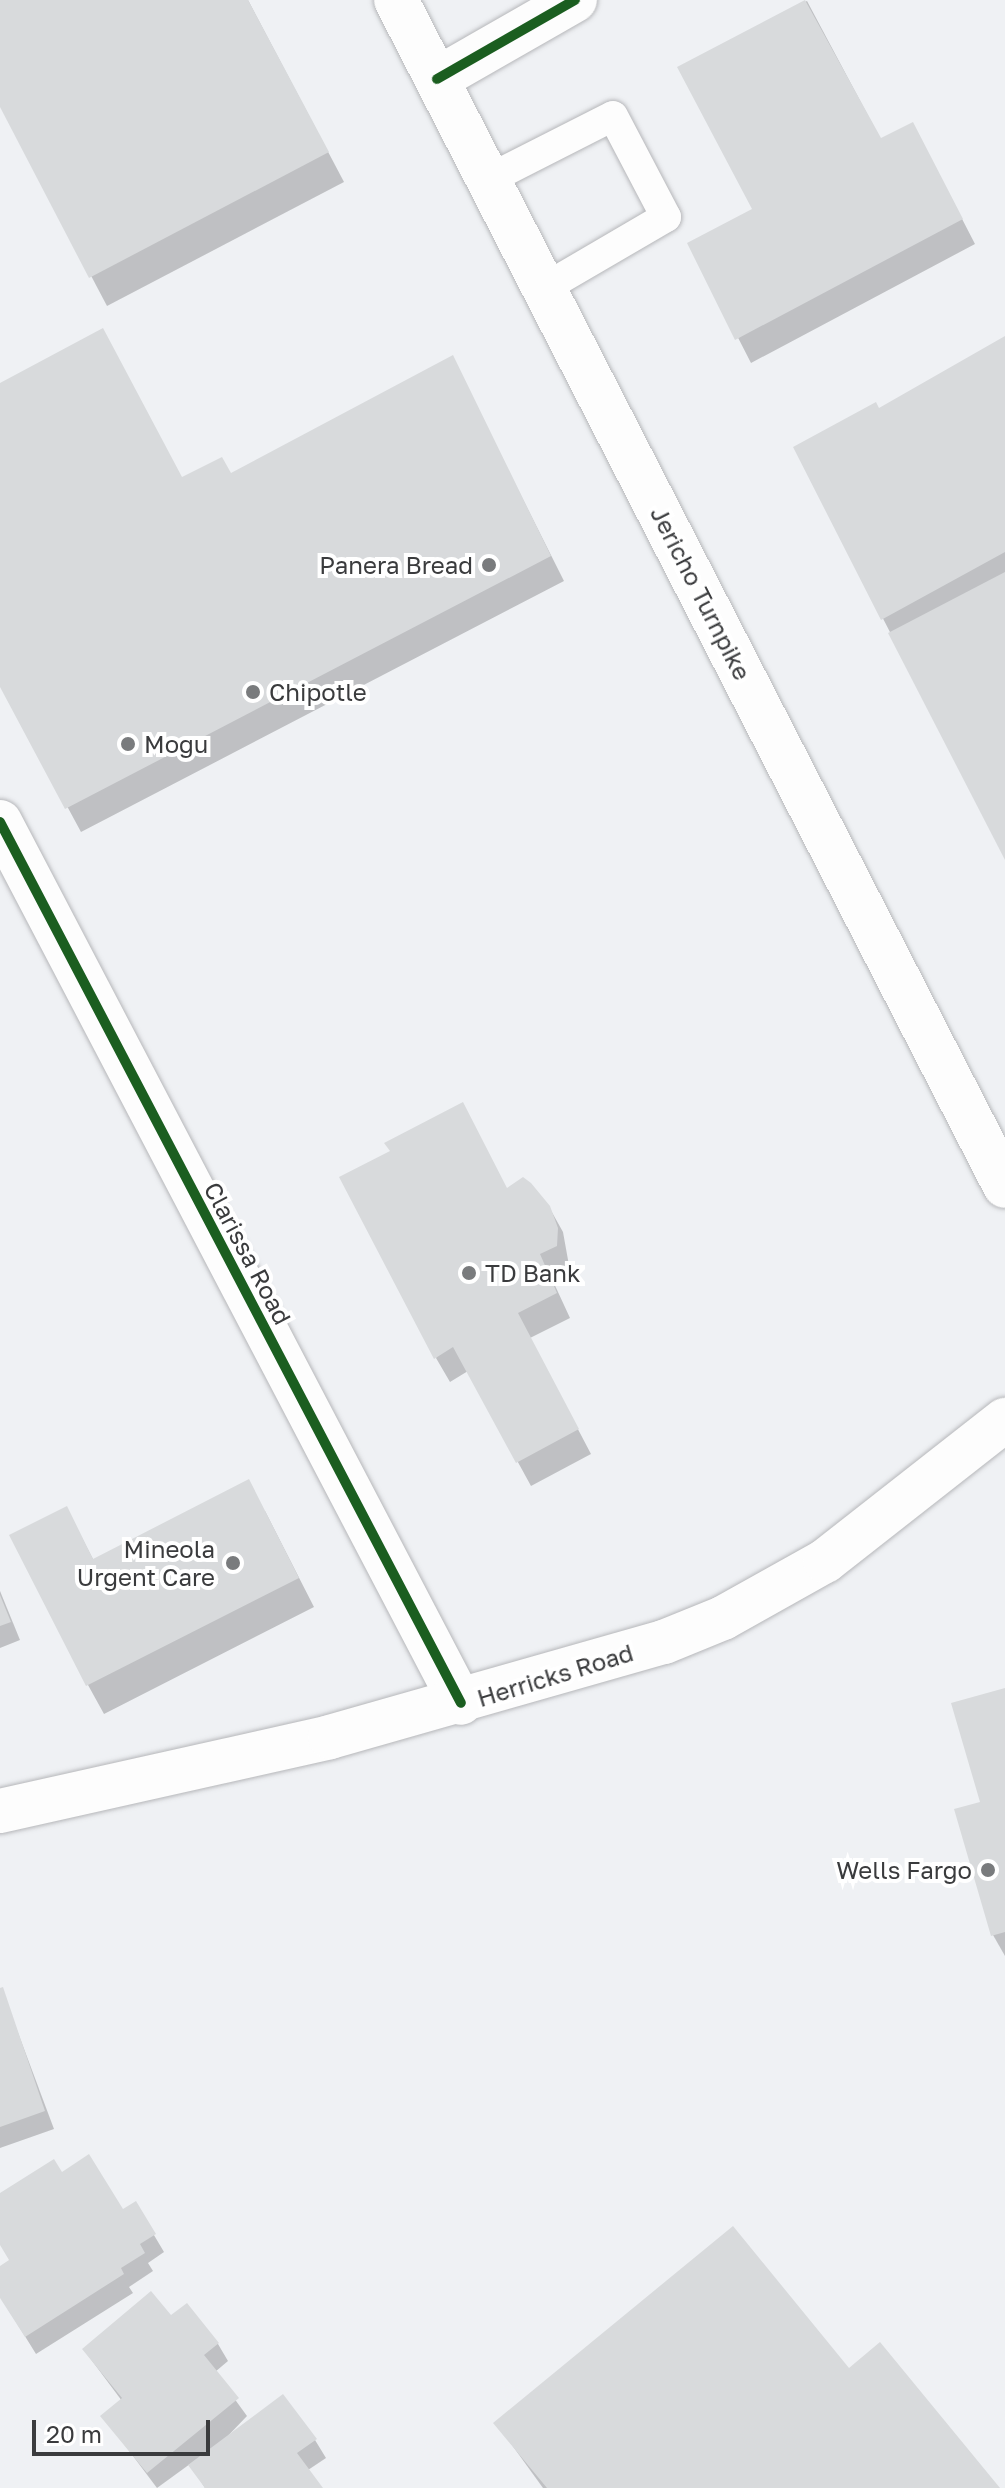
<!DOCTYPE html>
<html>
<head>
<meta charset="utf-8">
<style>
	body { margin:0 }
	#map { position:relative; width:1005px; height:2488px; overflow:hidden; background:#eff1f4; font-family:"Golos Text",sans-serif }
	div>[style] { position:absolute }
	[style*='--x'] { left:calc(var(--x)*1px); top:calc(var(--y)*1px); width:calc(var(--w)*1px); rotate:calc(var(--a)*1deg) }
	.shadow>* { inset:0; background:#0003 }
	.building>* { inset:0; background:#d8dadc }
	.roads { filter:drop-shadow(0 0 2px #b6b7ba) drop-shadow(0 0 2px #b6b7ba) }
	.service>* { height:30px; margin:-15px; padding:0 15px; transform-origin:15px; border-radius:15px; background:#fdfdfd }
	.minor>* { height:44px; margin:-22px; padding:0 22px; transform-origin:22px; border-radius:22px; background:#fdfdfd }
	.secondary>* { height:44px; margin:-22px; padding:0 22px; transform-origin:22px; border-radius:22px; background:#fdfdfd }
	.primary>* { height:44px; margin:-22px; padding:0 22px; transform-origin:22px; border-radius:22px; background:#fdfdfd }
	.cycleway>* { height:10px; margin:-5px; padding:0 5px; transform-origin:5px; border-radius:5px; background:#1b5e20 }
	.dots>* { width:22px; height:22px; translate:-50% -50%; box-sizing:border-box; border:4px solid #fff; border-radius:50% }
	span { translate:-50% -50%; white-space:nowrap; text-align:center; line-height:1.15; -webkit-text-stroke:8px #fff; paint-order:stroke }
	.poi-label { font-size:24px; color:#3a3b3d }
	.right { translate:-100% -50%; text-align:right }
	.left { translate:0 -50%; text-align:left }
	.street-label { font-size:24px; color:#3a3b3d }
	.scale { position:absolute; left:32px; top:2420px; width:178px; height:36px; box-sizing:border-box; border:4px solid #3a3b3d; border-top:0; padding-left:10px; font-size:24px; line-height:28px; white-space:nowrap; color:#3a3b3d; -webkit-text-stroke:6px #fff; paint-order:stroke }
</style>
</head>
<body>
<div id="map">
	<div class="shadow">
		<i style="clip-path:polygon(0 0,248px 0,344px 182px,107px 306px,0 103px)"></i>
		<i style="clip-path:polygon(807px 1px,881px 140px,926px 149px,975px 244px,751px 363px,690px 244px,755px 210px,679px 68px)"></i>
		<i style="clip-path:polygon(1005px 338px,1005px 855px,795px 448px,878px 411px)"></i>
		<i style="clip-path:polygon(452px 358px,564px 581px,81px 832px,0 682px,0 385px,182px 479px,231px 476px)"></i>
		<i style="clip-path:polygon(508px 1190px,549px 1207px,563px 1232px,570px 1271px,552px 1279px,570px 1318px,530px 1338px,591px 1454px,531px 1486px,468px 1371px,450px 1382px,436px 1358px)"></i>
		<i style="clip-path:polygon(265px 1511px,314px 1607px,104px 1714px,88px 1685px,82px 1538px,94px 1561px)"></i>
		<i style="clip-path:polygon(0 1591px,20px 1640px,0 1648px)"></i>
		<i style="clip-path:polygon(1005px 1690px,1005px 1956px,993px 1935px,982px 1804px)"></i>
		<i style="clip-path:polygon(2px 1990px,54px 2129px,0 2148px,0 1991px)"></i>
		<i style="clip-path:polygon(61px 2175px,122px 2212px,135px 2203px,164px 2252px,148px 2263px,153px 2271px,129px 2287px,133px 2293px,36px 2354px,0 2296px,0 2268px,11px 2261px,0 2242px,0 2195px)"></i>
		<i style="clip-path:polygon(170px 2318px,218px 2344px,228px 2361px,215px 2372px,247px 2416px,222px 2442px,315px 2440px,326px 2458px,308px 2470px,321px 2488px,205px 2488px,190px 2464px,157px 2488px,103px 2416px,122px 2401px,84px 2350px)"></i>
		<i style="clip-path:polygon(848px 2371px,998px 2488px,543px 2488px,496px 2423px)"></i>
	</div>
	<div class="building">
		<i style="clip-path:polygon(0 0,248px 0,329px 152px,89px 278px,0 107px)"></i>
		<i style="clip-path:polygon(805px 0,881px 138px,913px 122px,963px 219px,735px 340px,687px 243px,752px 209px,677px 67px)"></i>
		<i style="clip-path:polygon(103px 328px,182px 477px,222px 457px,231px 473px,453px 355px,551px 556px,65px 809px,0 687px,0 383px)"></i>
		<i style="clip-path:polygon(1005px 336px,1005px 552px,881px 620px,793px 447px,876px 402px,879px 408px)"></i>
		<i style="clip-path:polygon(1005px 572px,1005px 860px,888px 633px)"></i>
		<i style="clip-path:polygon(463px 1102px,507px 1188px,523px 1177px,531px 1183px,550px 1206px,558px 1228px,557px 1246px,540px 1254px,557px 1293px,518px 1313px,579px 1429px,516px 1463px,453px 1347px,434px 1359px,339px 1177px,390px 1151px,384px 1143px)"></i>
		<i style="clip-path:polygon(249px 1479px,299px 1578px,86px 1686px,9px 1535px,67px 1506px,93px 1559px)"></i>
		<i style="clip-path:polygon(0 1595px,11px 1622px,0 1626px)"></i>
		<i style="clip-path:polygon(1005px 1688px,1005px 1932px,991px 1936px,954px 1809px,980px 1802px,951px 1703px)"></i>
		<i style="clip-path:polygon(3px 1987px,45px 2111px,0 2127px,0 1988px)"></i>
		<i style="clip-path:polygon(89px 2154px,123px 2209px,136px 2201px,156px 2234px,140px 2244px,145px 2253px,121px 2268px,124px 2274px,25px 2337px,0 2298px,0 2266px,9px 2260px,0 2245px,0 2193px,54px 2159px,62px 2172px)"></i>
		<i style="clip-path:polygon(733px 2226px,849px 2368px,880px 2342px,1000px 2488px,547px 2488px,493px 2423px)"></i>
		<i style="clip-path:polygon(151px 2291px,171px 2315px,187px 2303px,219px 2343px,204px 2355px,239px 2398px,147px 2473px,100px 2416px,122px 2398px,82px 2349px)"></i>
		<i style="clip-path:polygon(283px 2394px,317px 2439px,297px 2453px,323px 2488px,205px 2488px,188px 2465px)"></i>
	</div>
	<div class="roads">
		<div class="service">
			<i style="--x:487;--y:180;--w:141;--a:-26.9"></i>
			<i style="--x:613;--y:116;--w:114;--a:62.3"></i>
			<i style="--x:666;--y:217;--w:143;--a:149.7"></i>
		</div>
		<div class="minor">
			<i style="--x:437;--y:79;--w:159;--a:-29.8"></i>
			<i style="--x:0;--y:822;--w:994;--a:62.38"></i>
		</div>
		<div class="secondary">
			<i style="--x:0;--y:1811;--w:338;--a:-12.6"></i>
			<i style="--x:330;--y:1737;--w:347;--a:-15.9"></i>
			<i style="--x:664;--y:1642;--w:64;--a:-22.1"></i>
			<i style="--x:723;--y:1618;--w:117;--a:-29.2"></i>
			<i style="--x:825;--y:1561;--w:229;--a:-38.1"></i>
		</div>
		<div class="primary">
			<i style="--x:396;--y:0;--w:1333;--a:62.82"></i>
		</div>
	</div>
	<div class="cycleway">
		<i style="--x:437;--y:79;--w:159;--a:-29.8"></i>
		<i style="--x:0;--y:822;--w:994;--a:62.38"></i>
	</div>
	<div class="dots">
		<i style="left:489px;top:565px;background:#797b7d"></i>
		<i style="left:253px;top:692px;background:#797b7d"></i>
		<i style="left:128px;top:744px;background:#797b7d"></i>
		<i style="left:469px;top:1273px;background:#797b7d"></i>
		<i style="left:233px;top:1563px;background:#797b7d"></i>
		<i style="left:988px;top:1870px;background:#797b7d"></i>
	</div>
	<div class="poi-label">
		<span class="right" style="left:473px;top:565px">Panera Bread</span>
		<span class="left" style="left:269px;top:692px">Chipotle</span>
		<span class="left" style="left:144px;top:744px">Mogu</span>
		<span class="left" style="left:485px;top:1273px">TD Bank</span>
		<span class="right" style="left:215px;top:1563px">Mineola<br>Urgent Care</span>
		<span class="right" style="left:972px;top:1870px">Wells Fargo</span>
	</div>
	<div class="street-label">
		<span style="left:701px;top:593px;rotate:63deg">Jericho Turnpike</span>
		<span style="left:248px;top:1253px;rotate:62deg">Clarissa Road</span>
		<span style="left:555px;top:1675px;rotate:-17deg">Herricks Road</span>
	</div>
	<div class="scale">20 m</div>
</div>
</body>
</html>
